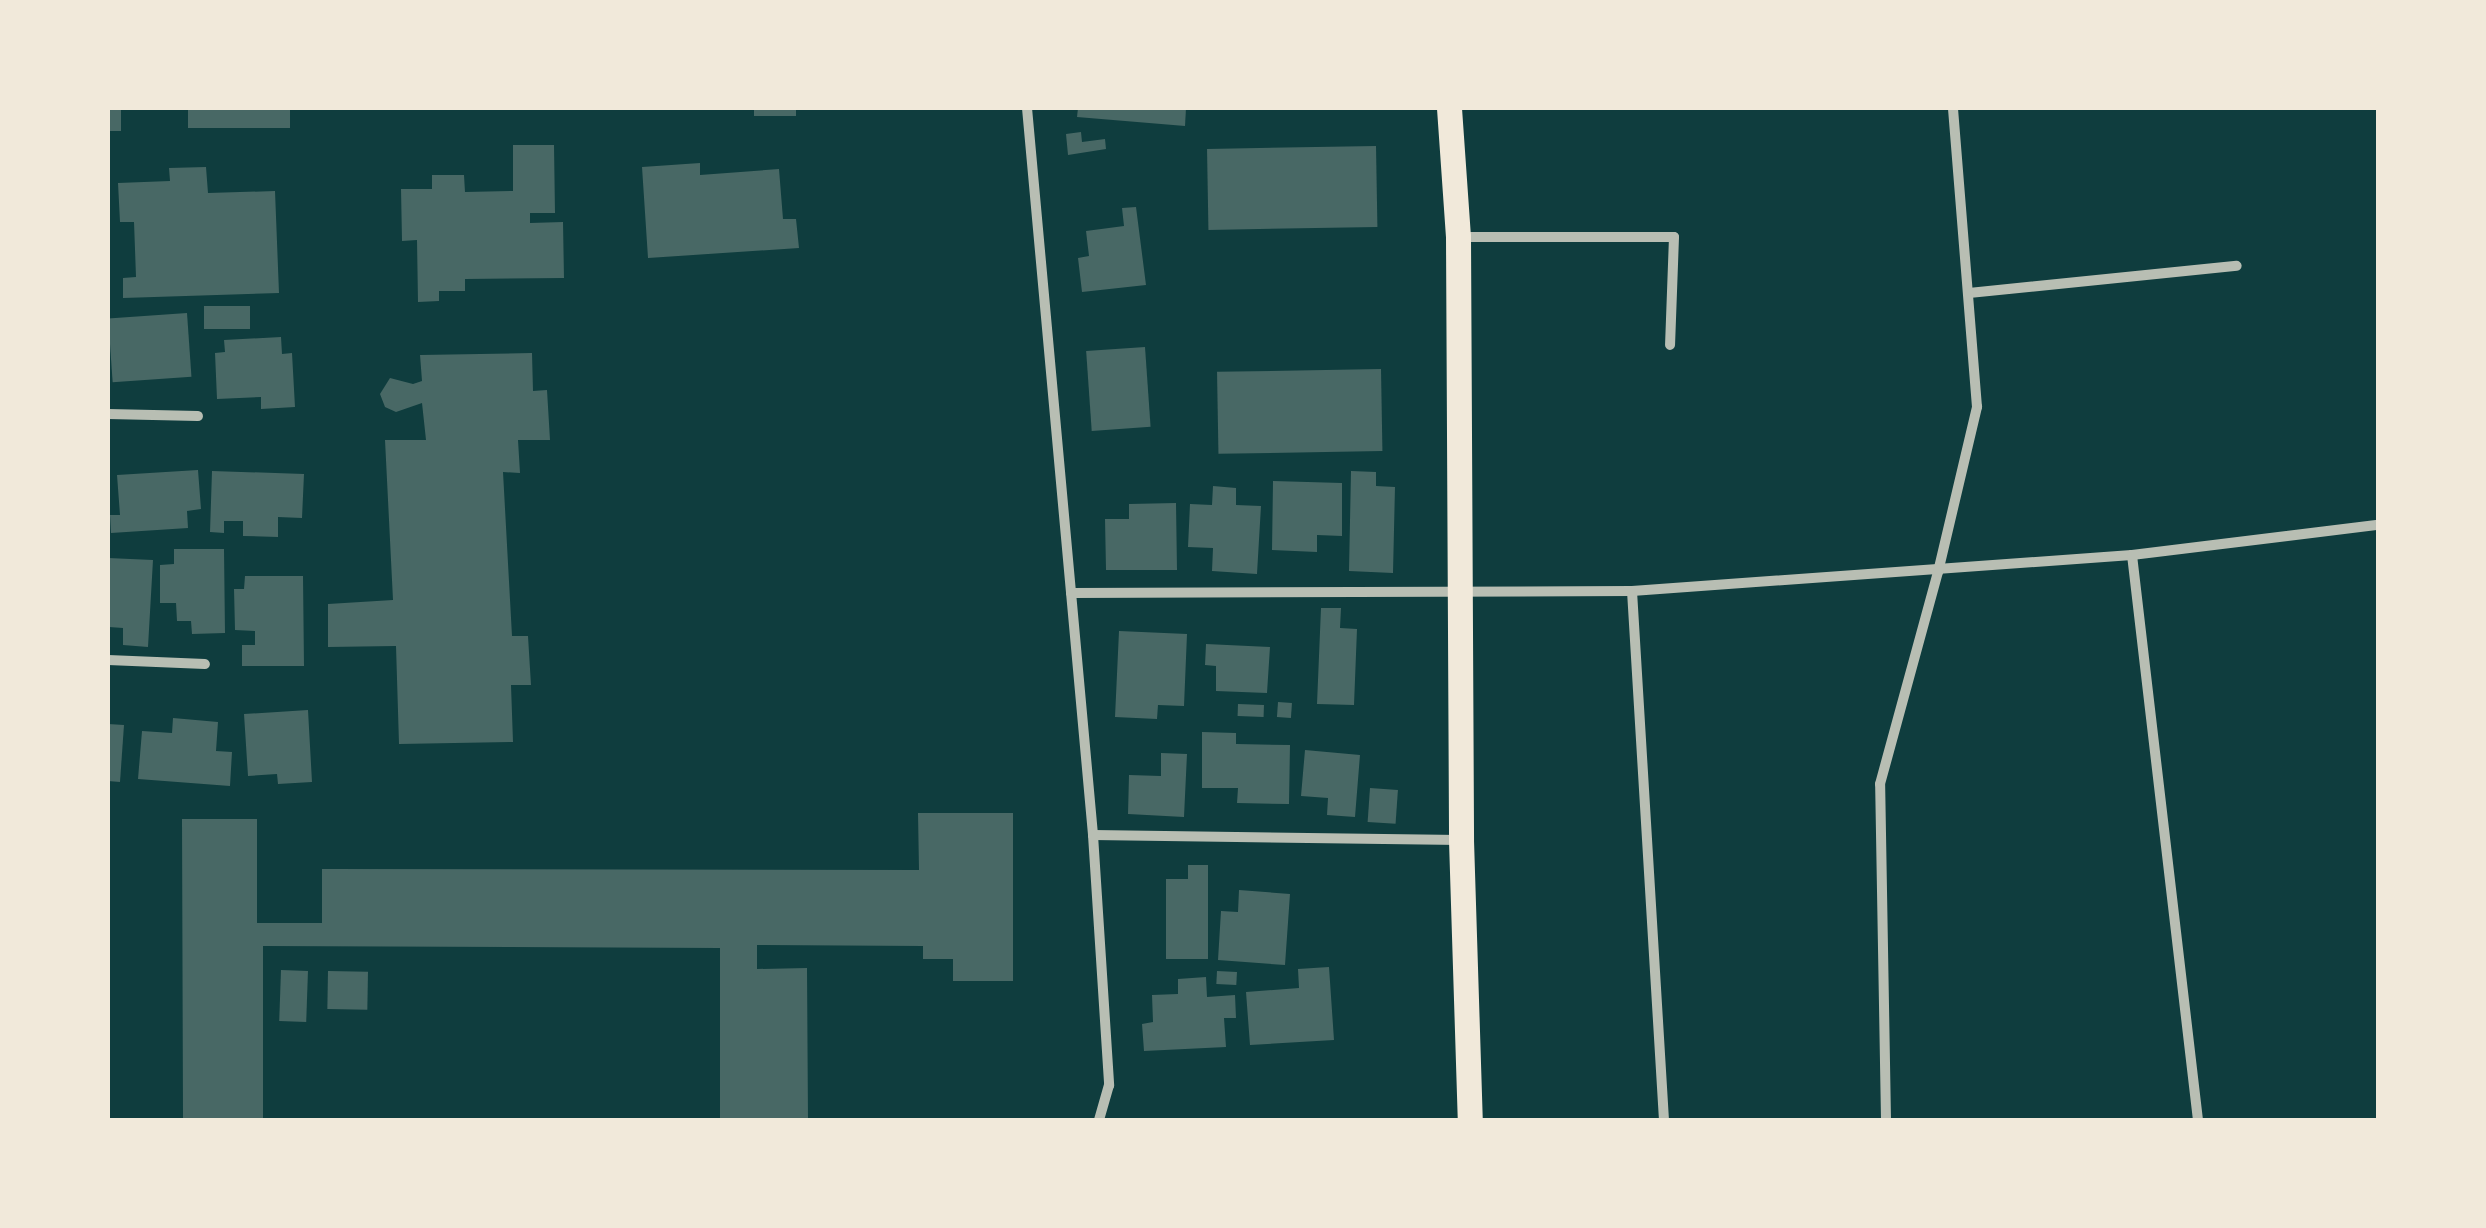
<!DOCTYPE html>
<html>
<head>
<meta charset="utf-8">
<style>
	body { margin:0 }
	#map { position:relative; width:2486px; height:1228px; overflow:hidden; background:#0f3d3e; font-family:"Source Sans 3",sans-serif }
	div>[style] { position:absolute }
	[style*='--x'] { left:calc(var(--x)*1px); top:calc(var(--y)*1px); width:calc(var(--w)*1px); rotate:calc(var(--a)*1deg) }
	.building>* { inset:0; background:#486865; transform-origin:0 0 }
	.minor>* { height:10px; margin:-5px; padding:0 5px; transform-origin:5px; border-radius:5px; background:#b8beb3 }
	.primary>* { height:25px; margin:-12.5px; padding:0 12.5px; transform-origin:12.5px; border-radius:12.5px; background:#f1e9da }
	span { translate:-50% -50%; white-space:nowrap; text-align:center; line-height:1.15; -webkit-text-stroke:8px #f1e9da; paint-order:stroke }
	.frame { position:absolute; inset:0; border:110px solid #f1e9da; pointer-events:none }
</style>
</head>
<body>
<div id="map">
	<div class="building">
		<i style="left:108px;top:108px;width:13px;height:23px"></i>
		<i style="left:188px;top:108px;width:102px;height:20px"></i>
		<i style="left:754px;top:108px;width:42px;height:8px"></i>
		<i style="clip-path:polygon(1078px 108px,1186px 108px,1185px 126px,1077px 117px)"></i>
		<i style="clip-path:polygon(1081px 132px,1082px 142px,1105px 139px,1106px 149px,1068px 155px,1066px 134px)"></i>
		<i style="clip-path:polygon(513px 145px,554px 145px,555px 213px,530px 213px,530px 223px,563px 222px,564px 278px,465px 279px,465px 291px,439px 291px,439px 301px,418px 302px,417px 240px,402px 241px,401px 189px,432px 189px,432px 175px,464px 175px,465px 192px,513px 191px)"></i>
		<i style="left:1376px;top:146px;width:81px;height:169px;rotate:89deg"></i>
		<i style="clip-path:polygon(700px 163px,700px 175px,779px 169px,783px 219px,796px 219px,799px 248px,648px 258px,642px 167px)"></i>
		<i style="clip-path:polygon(206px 167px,208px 193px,275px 191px,279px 293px,123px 298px,123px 278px,136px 277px,134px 222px,120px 222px,118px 183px,170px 181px,169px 168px)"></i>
		<i style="clip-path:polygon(1136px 207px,1146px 285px,1082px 292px,1078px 258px,1089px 256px,1086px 231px,1124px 226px,1122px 208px)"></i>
		<i style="left:204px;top:306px;width:46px;height:23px"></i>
		<i style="left:187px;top:313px;width:64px;height:79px;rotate:86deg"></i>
		<i style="clip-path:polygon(281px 337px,282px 354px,292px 353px,295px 407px,261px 409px,261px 397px,217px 399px,215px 353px,225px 352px,224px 340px)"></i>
		<i style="left:1145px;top:347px;width:80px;height:59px;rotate:86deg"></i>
		<i style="clip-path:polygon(532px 353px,533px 391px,547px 390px,550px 440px,518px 440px,520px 473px,503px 472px,512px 636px,528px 636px,531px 685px,511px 685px,513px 742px,399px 744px,396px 646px,328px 647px,328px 604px,393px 600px,385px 440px,426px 440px,422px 403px,396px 412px,385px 407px,380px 394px,390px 378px,413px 384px,422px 381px,420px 355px)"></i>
		<i style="left:1381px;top:369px;width:82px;height:164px;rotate:89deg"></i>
		<i style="clip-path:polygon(198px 470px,201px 509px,187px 511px,188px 528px,111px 533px,110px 515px,120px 515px,117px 475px)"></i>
		<i style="clip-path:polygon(212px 471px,304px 474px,302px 518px,278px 517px,278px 537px,243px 536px,243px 521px,224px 521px,224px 533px,210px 532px)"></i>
		<i style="clip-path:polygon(1351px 471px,1376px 472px,1376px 486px,1395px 487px,1393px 573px,1349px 571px)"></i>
		<i style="clip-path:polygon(1273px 481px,1342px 483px,1342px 536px,1317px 535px,1317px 552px,1272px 550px)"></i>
		<i style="clip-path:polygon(1213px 486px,1236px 488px,1236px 505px,1261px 506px,1257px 574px,1212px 571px,1213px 548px,1188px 547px,1190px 504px,1212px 505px)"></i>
		<i style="clip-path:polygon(1176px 503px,1177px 570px,1106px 570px,1105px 519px,1129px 519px,1129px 504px)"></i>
		<i style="clip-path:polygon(174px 549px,224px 549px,225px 633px,192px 634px,191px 621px,177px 621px,176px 603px,160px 603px,160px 565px,174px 564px)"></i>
		<i style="clip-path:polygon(108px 558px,153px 560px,148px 647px,123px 645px,123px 628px,109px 627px)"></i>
		<i style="clip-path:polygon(245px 576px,303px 576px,304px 666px,242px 666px,242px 645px,255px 645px,255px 631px,235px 630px,234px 589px,244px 589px)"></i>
		<i style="clip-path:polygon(1321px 608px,1341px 608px,1340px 628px,1357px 629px,1354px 705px,1317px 704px)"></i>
		<i style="clip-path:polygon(1119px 631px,1187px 634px,1184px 706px,1158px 705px,1157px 719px,1115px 717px)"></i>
		<i style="clip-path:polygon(1206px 644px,1270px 647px,1267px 693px,1216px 691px,1216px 666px,1205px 665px)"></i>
		<i style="left:1278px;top:702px;width:14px;height:15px;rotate:4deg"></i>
		<i style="left:1238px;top:704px;width:26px;height:12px;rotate:2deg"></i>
		<i style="clip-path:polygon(308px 710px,312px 782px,278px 784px,277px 774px,248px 776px,244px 714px)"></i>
		<i style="clip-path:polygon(173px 718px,218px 722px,216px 751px,232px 752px,230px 786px,138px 779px,142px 731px,172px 733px)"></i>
		<i style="clip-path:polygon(108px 724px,124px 725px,120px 782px,108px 781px)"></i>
		<i style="clip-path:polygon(1202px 732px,1236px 733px,1236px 744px,1290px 745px,1289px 804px,1237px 803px,1238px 788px,1202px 788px)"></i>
		<i style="clip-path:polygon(1305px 750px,1360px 755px,1355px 817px,1327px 815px,1328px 798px,1301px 796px)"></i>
		<i style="clip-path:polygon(1161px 753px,1187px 754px,1184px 817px,1128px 814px,1129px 775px,1161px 776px)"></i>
		<i style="left:1370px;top:788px;width:28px;height:34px;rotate:4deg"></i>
		<i style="clip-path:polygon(918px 813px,1013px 813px,1013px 981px,953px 981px,953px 959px,923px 959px,923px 946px,757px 945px,757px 969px,807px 968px,808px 1120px,720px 1120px,720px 948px,263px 946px,263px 1120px,183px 1120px,182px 819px,257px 819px,257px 923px,322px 923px,322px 869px,919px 870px)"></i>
		<i style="clip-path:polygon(1188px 865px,1208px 865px,1208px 959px,1166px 959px,1166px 879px,1188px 879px)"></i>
		<i style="clip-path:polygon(1239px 890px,1290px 894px,1285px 965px,1218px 960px,1221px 911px,1238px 912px)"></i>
		<i style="clip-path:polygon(1329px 967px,1334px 1040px,1250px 1045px,1246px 992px,1299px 988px,1298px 969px)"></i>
		<i style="left:281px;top:970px;width:27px;height:51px;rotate:2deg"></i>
		<i style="left:328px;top:971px;width:40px;height:38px;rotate:1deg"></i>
		<i style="left:1217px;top:971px;width:20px;height:13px;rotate:3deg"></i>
		<i style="clip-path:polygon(1206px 977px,1207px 997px,1235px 995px,1236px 1018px,1224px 1018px,1226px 1047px,1144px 1051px,1142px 1024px,1153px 1022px,1152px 995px,1178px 994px,1178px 979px)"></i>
	</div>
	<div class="minor">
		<i style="--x:1027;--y:108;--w:730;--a:84.81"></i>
		<i style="--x:1093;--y:835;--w:251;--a:86.3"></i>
		<i style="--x:1109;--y:1085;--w:36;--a:106"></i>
		<i style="--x:1458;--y:237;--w:216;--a:0"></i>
		<i style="--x:1674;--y:237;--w:108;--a:92.1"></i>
		<i style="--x:1969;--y:293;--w:269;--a:-5.8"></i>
		<i style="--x:108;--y:414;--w:90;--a:1.3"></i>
		<i style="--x:2132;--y:555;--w:569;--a:83.34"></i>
		<i style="--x:1632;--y:591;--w:530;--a:86.54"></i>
		<i style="--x:1071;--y:593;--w:561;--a:-0.2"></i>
		<i style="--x:1632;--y:591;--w:501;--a:-4.12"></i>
		<i style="--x:2132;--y:555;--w:248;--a:-7"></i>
		<i style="--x:108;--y:660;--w:97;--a:2.4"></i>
		<i style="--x:1093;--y:835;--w:367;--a:0.8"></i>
		<i style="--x:1886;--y:1120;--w:336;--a:-91"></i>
		<i style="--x:1880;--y:784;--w:220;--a:-74.7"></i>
		<i style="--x:1938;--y:572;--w:170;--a:-76.7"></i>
		<i style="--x:1977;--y:407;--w:300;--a:-94.6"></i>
	</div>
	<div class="primary">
		<i style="--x:1449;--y:108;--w:129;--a:86"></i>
		<i style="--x:1458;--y:237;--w:603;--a:89.71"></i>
		<i style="--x:1461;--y:840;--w:280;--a:88.2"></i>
	</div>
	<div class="frame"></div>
</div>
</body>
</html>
